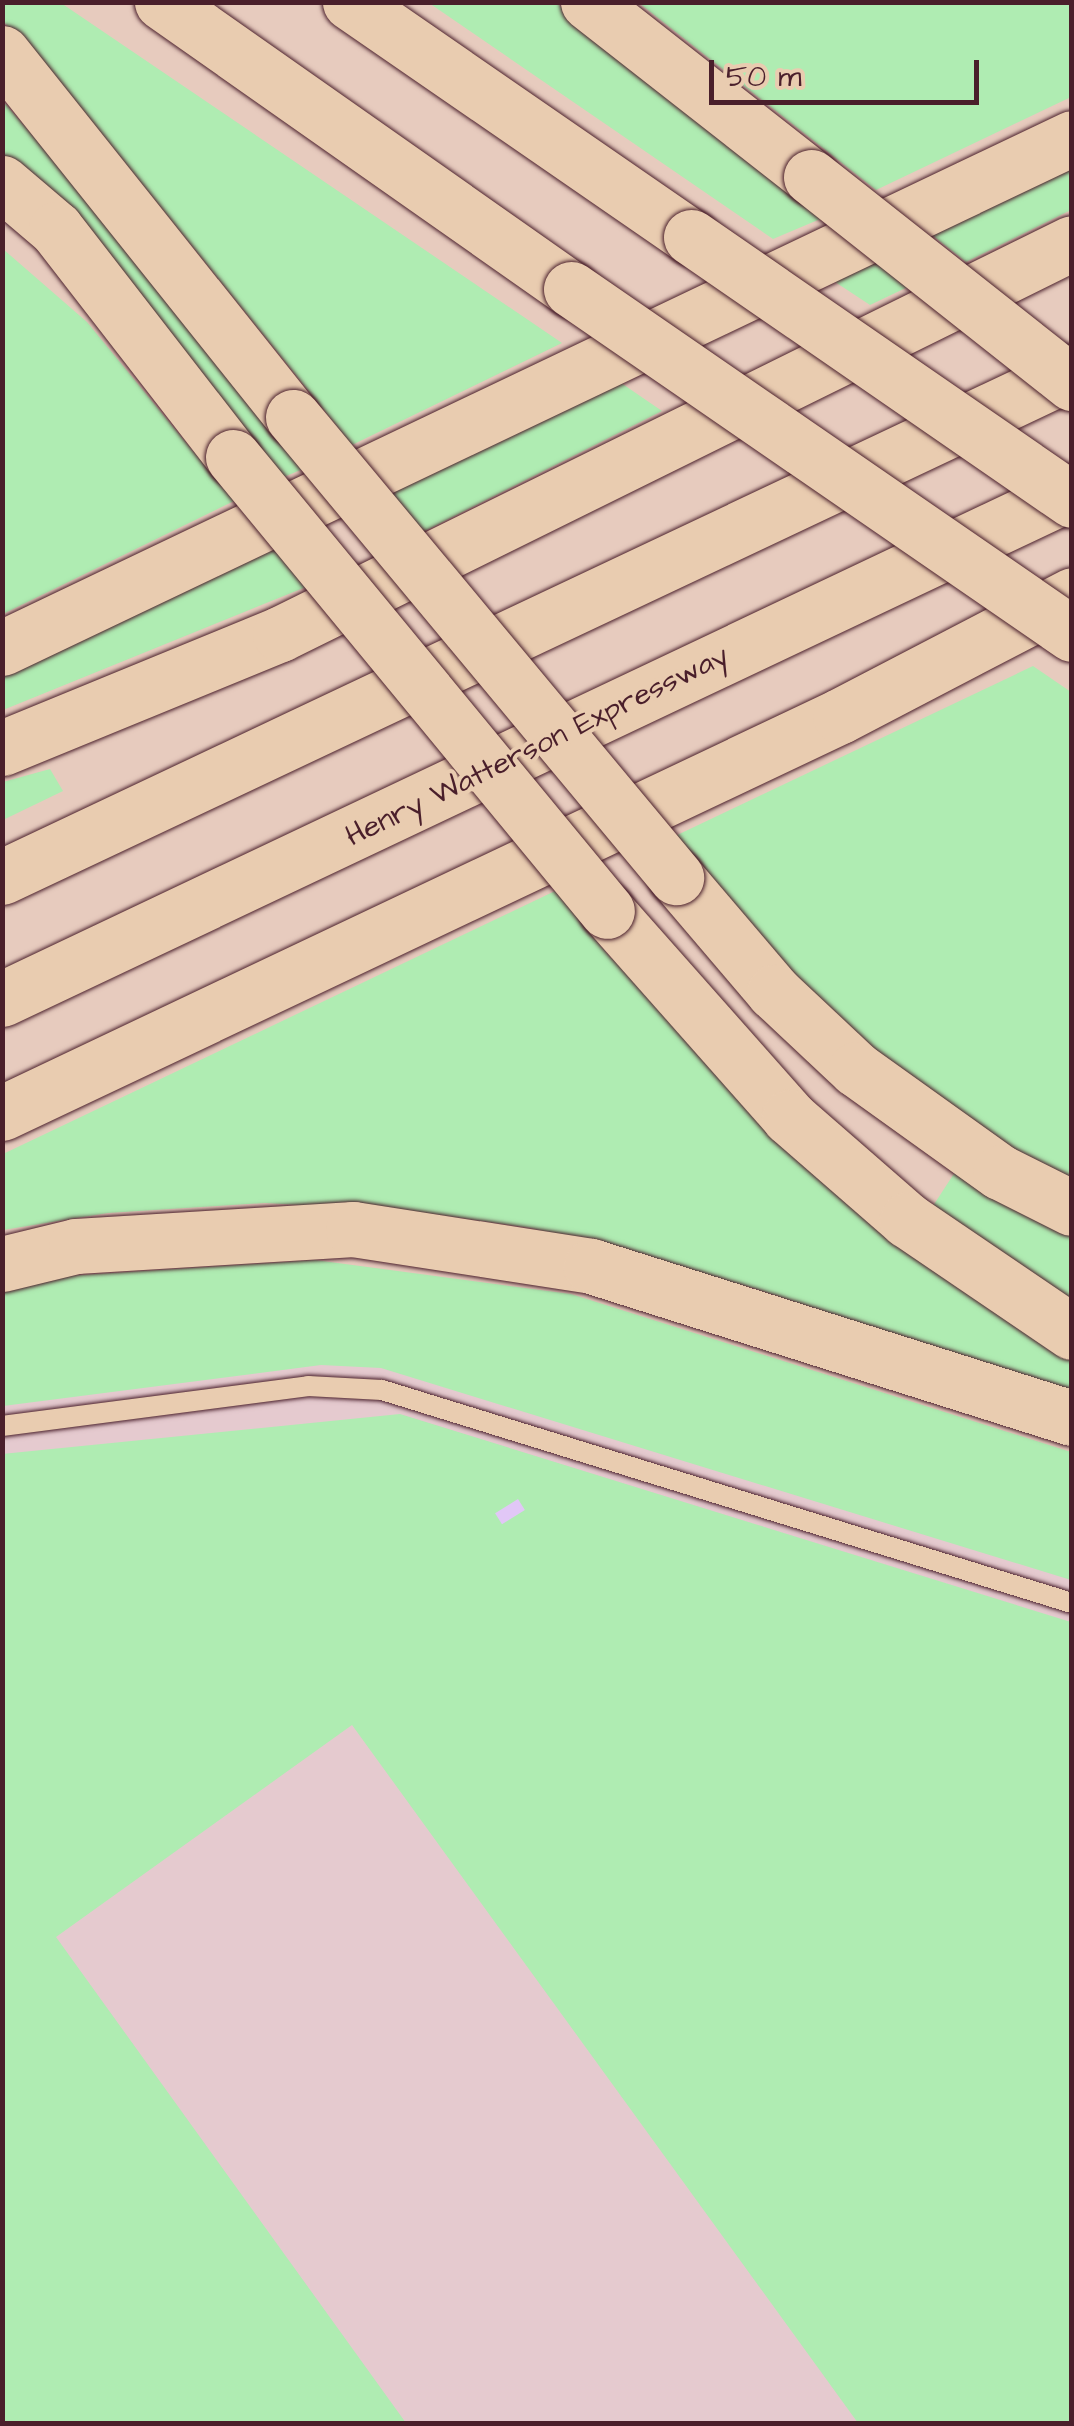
<!DOCTYPE html>
<html>
<head>
<meta charset="utf-8">
<style>
	body { margin:0 }
	#map { position:relative; width:1074px; height:2426px; overflow:hidden; background:#e7cbbe; font-family:"Architects Daughter",sans-serif }
	div>[style] { position:absolute }
	[style*='--x'] { left:calc(var(--x)*1px); top:calc(var(--y)*1px); width:calc(var(--w)*1px); rotate:calc(var(--a)*1deg) }
	.built>* { inset:0; background:#e5cacf }
	.green>* { inset:0; background:#afecb2 }
	.building>* { inset:0; background:#e1c7f6; transform-origin:0 0 }
	.roads { filter:drop-shadow(0 0 2px #4a1f2b) drop-shadow(0 0 2px #4a1f2b) }
	.service>* { height:20px; margin:-10px; padding:0 10px; transform-origin:10px; border-radius:10px; background:#e9ccb0 }
	.motorway>* { height:55px; margin:-27.5px; padding:0 27.5px; transform-origin:27.5px; border-radius:27.5px; background:#e9ccb0 }
	.bridges { filter:drop-shadow(0 0 2px #4a1f2b) drop-shadow(0 0 2px #4a1f2b) }
	.motorway-bridge>* { height:55px; margin:-27.5px; padding:0 27.5px; transform-origin:27.5px; border-radius:27.5px; background:#e9ccb0 }
	span { translate:-50% -50%; white-space:nowrap; text-align:center; line-height:1.15; -webkit-text-stroke:8px #e9ccb0; paint-order:stroke }
	.street-label { font-size:30px; color:#4a1f2b }
	.frame { position:absolute; inset:0; border:5px solid #4a1f2b; pointer-events:none }
	.scale { position:absolute; left:709px; top:60px; width:270px; height:45px; box-sizing:border-box; border:5px solid #4a1f2b; border-top:0; padding-left:12px; font-size:30px; line-height:35px; white-space:nowrap; color:#4a1f2b; -webkit-text-stroke:8px #e9ccb0; paint-order:stroke }
</style>
</head>
<body>
<div id="map">
	<div class="built">
		<i style="clip-path:polygon(246px 1334px,1071px 1540px,1071px 2423px,3px 2423px,2px 1361px)"></i>
	</div>
	<div class="green">
		<i style="clip-path:polygon(3px 3px,61px 3px,562px 343px,352px 445px,72px 97px,3px 21px)"></i>
		<i style="clip-path:polygon(429px 3px,556px 3px,825px 217px,773px 239px)"></i>
		<i style="clip-path:polygon(639px 3px,1071px 3px,1071px 97px,876px 190px)"></i>
		<i style="clip-path:polygon(2px 100px,74px 183px,305px 468px,284px 477px,3px 164px)"></i>
		<i style="clip-path:polygon(1071px 149px,1071px 210px,966px 262px,918px 224px)"></i>
		<i style="clip-path:polygon(3px 249px,87px 322px,234px 501px,3px 614px)"></i>
		<i style="clip-path:polygon(866px 249px,912px 285px,870px 305px,820px 272px)"></i>
		<i style="clip-path:polygon(608px 374px,662px 411px,423px 532px,383px 484px)"></i>
		<i style="clip-path:polygon(270px 543px,306px 587px,3px 710px,3px 676px)"></i>
		<i style="clip-path:polygon(1033px 666px,1071px 692px,1071px 1186px,1009px 1154px,841px 1029px,673px 837px)"></i>
		<i style="clip-path:polygon(50px 769px,63px 791px,3px 820px,3px 782px)"></i>
		<i style="clip-path:polygon(555px 891px,610px 957px,1071px 1360px,1071px 1393px,753px 1288px,531px 1228px,418px 1212px,265px 1203px,108px 1213px,3px 1230px,3px 1154px)"></i>
		<i style="clip-path:polygon(957px 1169px,1071px 1234px,1071px 1311px,929px 1212px)"></i>
		<i style="clip-path:polygon(315px 1260px,571px 1294px,1071px 1452px,1071px 1580px,381px 1368px,321px 1365px,3px 1406px,2px 1288px,65px 1276px)"></i>
		<i style="clip-path:polygon(400px 1414px,1071px 1622px,1071px 2423px,858px 2423px,352px 1725px,56px 1937px,406px 2423px,3px 2423px,2px 1454px)"></i>
	</div>
	<div class="building">
		<i style="left:518px;top:1499px;width:13px;height:27px;rotate:58deg"></i>
	</div>
	<div class="roads">
		<div class="service">
			<i style="--x:2;--y:1426;--w:309;--a:-7.4"></i>
			<i style="--x:308;--y:1386;--w:74;--a:3.1"></i>
			<i style="--x:382;--y:1390;--w:722;--a:17.16"></i>
		</div>
		<div class="motorway">
			<i style="--x:162;--y:2;--w:500;--a:35.1"></i>
			<i style="--x:350;--y:2;--w:414;--a:34.6"></i>
			<i style="--x:588;--y:2;--w:283;--a:38.1"></i>
			<i style="--x:2;--y:53;--w:466;--a:51.4"></i>
			<i style="--x:2;--y:183;--w:71;--a:40.4"></i>
			<i style="--x:56;--y:229;--w:289;--a:52.2"></i>
			<i style="--x:2;--y:648;--w:1185;--a:-25.48"></i>
			<i style="--x:2;--y:748;--w:300;--a:-22.3"></i>
			<i style="--x:280;--y:634;--w:883;--a:-26.27"></i>
			<i style="--x:2;--y:877;--w:1183;--a:-25.27"></i>
			<i style="--x:676;--y:877;--w:151;--a:49.6"></i>
			<i style="--x:774;--y:992;--w:112;--a:43.2"></i>
			<i style="--x:856;--y:1069;--w:177;--a:35.6"></i>
			<i style="--x:1000;--y:1172;--w:80;--a:26.6"></i>
			<i style="--x:607;--y:911;--w:275;--a:48.5"></i>
			<i style="--x:789;--y:1117;--w:157;--a:41.1"></i>
			<i style="--x:907;--y:1220;--w:199;--a:34.2"></i>
			<i style="--x:2;--y:999;--w:1184;--a:-25.35"></i>
			<i style="--x:2;--y:1113;--w:927;--a:-25.35"></i>
			<i style="--x:840;--y:716;--w:262;--a:-27.5"></i>
			<i style="--x:2;--y:1264;--w:76;--a:-13.7"></i>
			<i style="--x:76;--y:1246;--w:278;--a:-3.5"></i>
			<i style="--x:353;--y:1229;--w:241;--a:8.8"></i>
			<i style="--x:591;--y:1266;--w:504;--a:17.54"></i>
		</div>
	</div>
	<div class="bridges">
		<div class="motorway-bridge">
			<i style="--x:811;--y:177;--w:333;--a:38.3"></i>
			<i style="--x:691;--y:237;--w:463;--a:34.6"></i>
			<i style="--x:571;--y:289;--w:608;--a:34.55"></i>
			<i style="--x:293;--y:417;--w:599;--a:50.22"></i>
			<i style="--x:233;--y:457;--w:588;--a:50.52"></i>
		</div>
	</div>
	<div class="street-label">
		<span style="left:537px;top:746px;rotate:-26deg">Henry Watterson Expressway</span>
	</div>
	<div class="frame"></div>
	<div class="scale">50 m</div>
</div>
</body>
</html>
